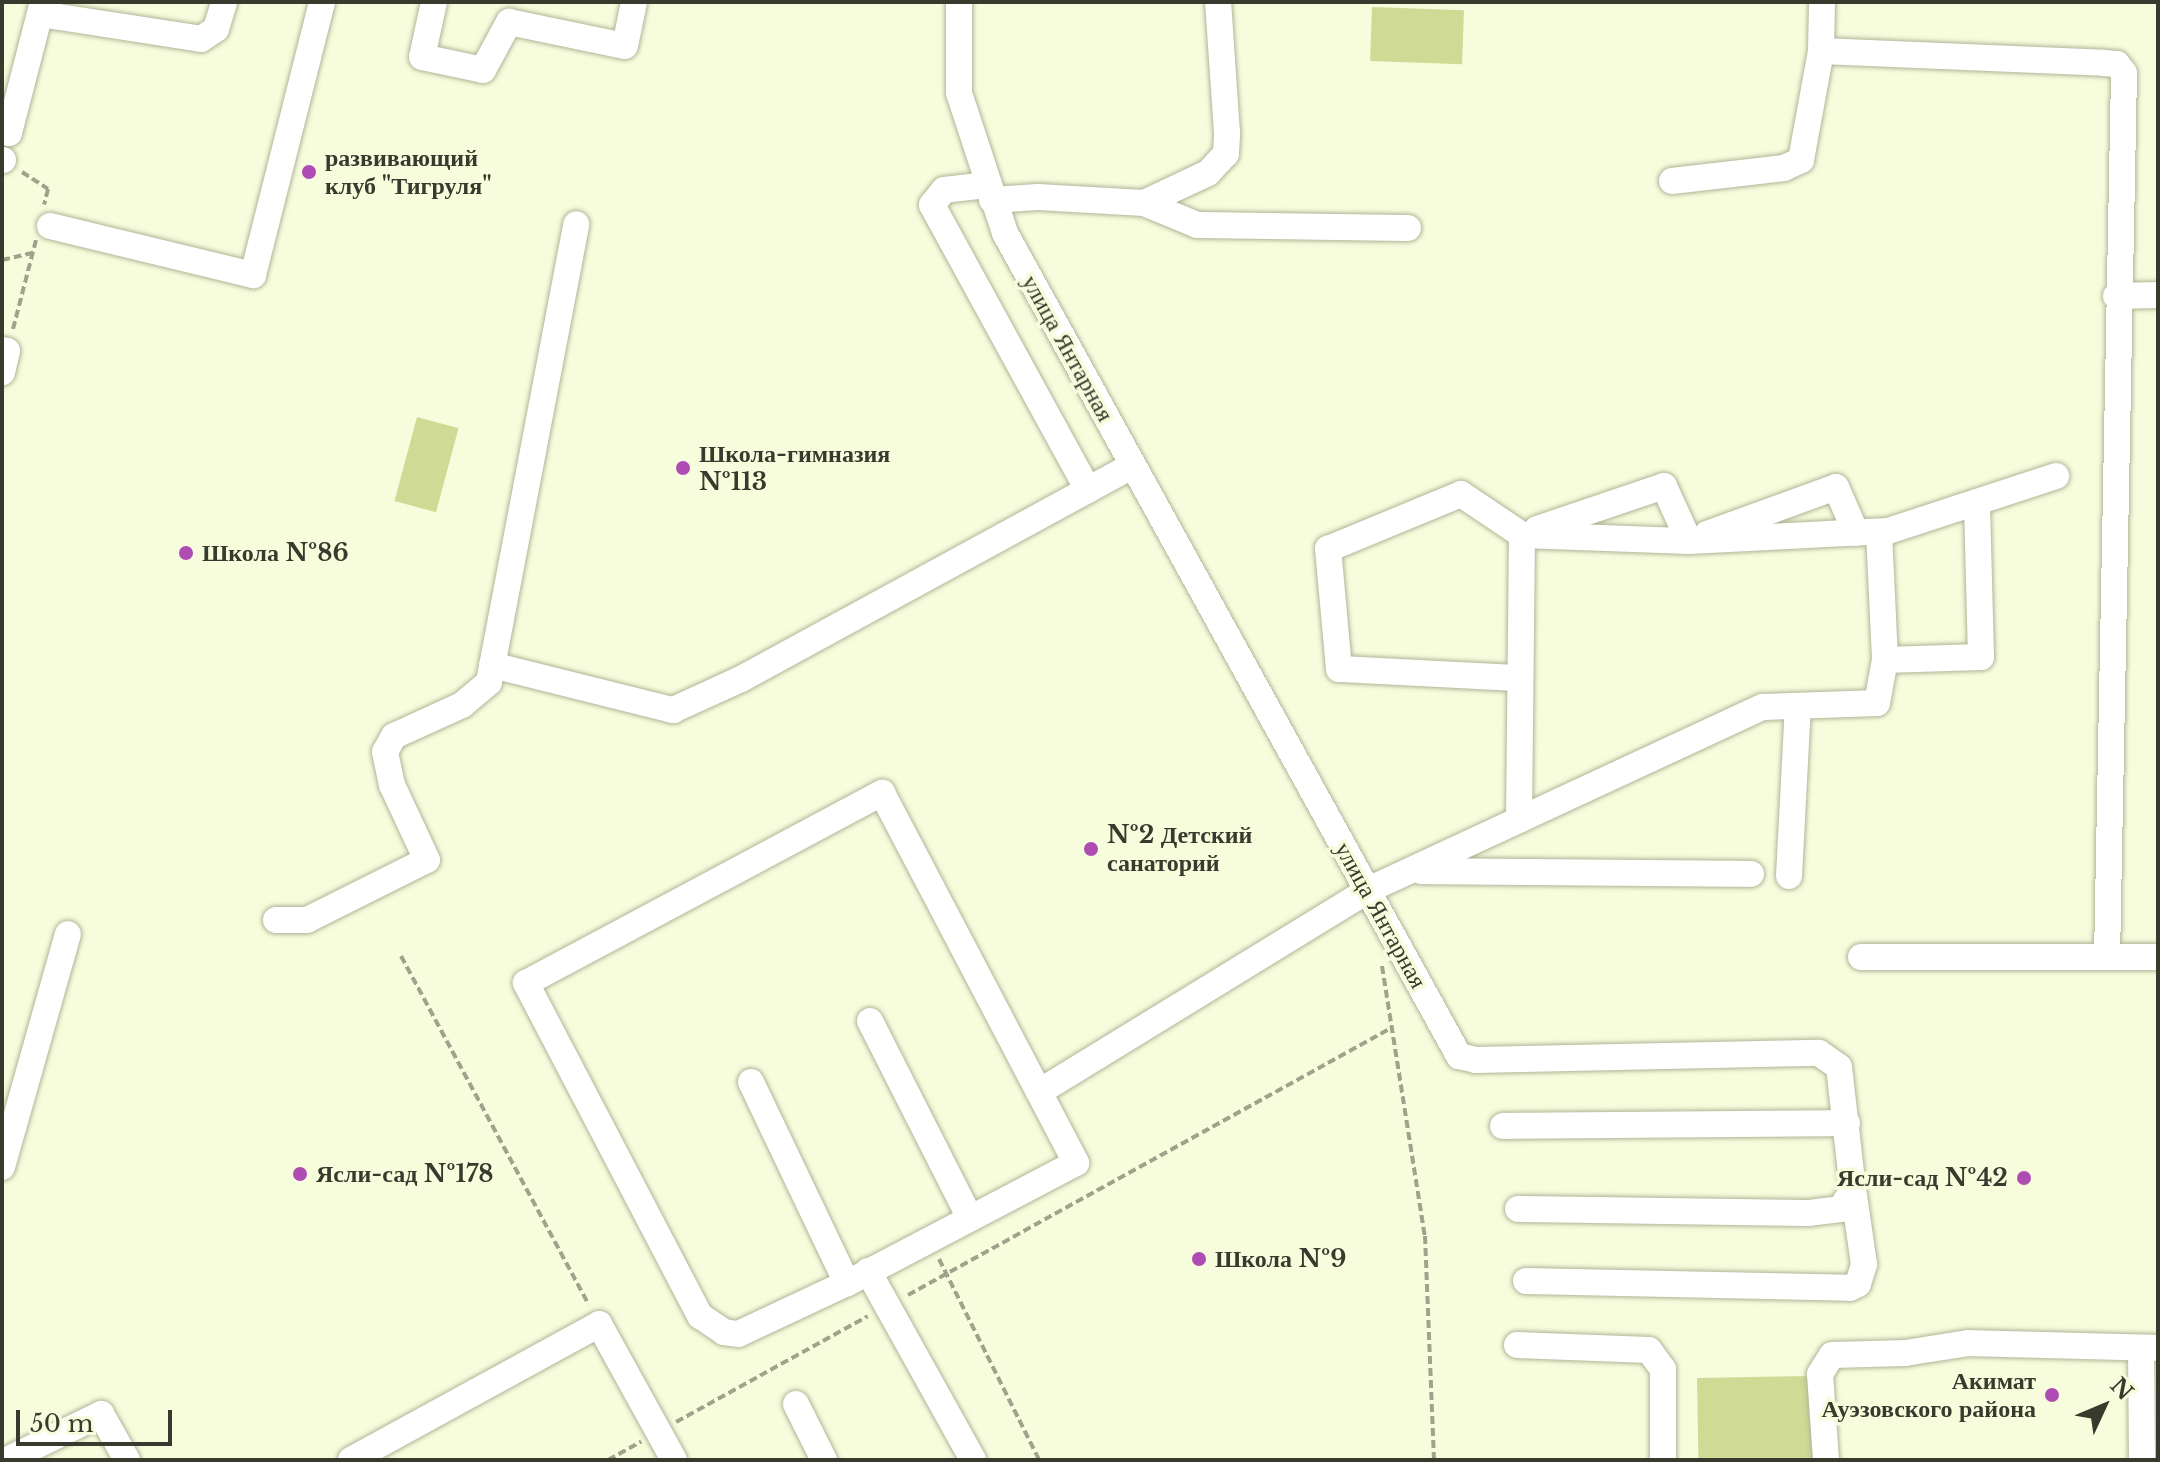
<!DOCTYPE html>
<html>
<head>
<meta charset="utf-8">
<style>
	body { margin:0 }
	#map { position:relative; width:2160px; height:1462px; overflow:hidden; background:#f6fcdc; font-family:"Libre Baskerville",serif }
	div>[style] { position:absolute }
	[style*='--x'] { left:calc(var(--x)*1px); top:calc(var(--y)*1px); width:calc(var(--w)*1px); rotate:calc(var(--a)*1deg) }
	.green>* { inset:0; background:#cfda95; transform-origin:0 0 }
	.path>* { height:4px; margin-top:-2px; transform-origin:0; background:repeating-linear-gradient(90deg,#9fa38c 0 8px,transparent 0 12px) }
	.roads { filter:drop-shadow(0 0 2px #b0b597) drop-shadow(0 0 2px #b0b597) }
	.minor>* { height:26px; margin:-13px; padding:0 13px; transform-origin:13px; border-radius:13px; background:#fff }
	.dots>* { width:22px; height:22px; translate:-50% -50%; box-sizing:border-box; border:4px solid #f6fcdc; border-radius:50% }
	span { translate:-50% -50%; white-space:nowrap; text-align:center; line-height:1.15; -webkit-text-stroke:7px #f6fcdc; paint-order:stroke }
	.poi-label { font-size:24px; color:#373a2d; font-weight:700 }
	.left { translate:0 -50%; text-align:left }
	.right { translate:-100% -50%; text-align:right }
	.street-label { font-size:24px; color:#373a2d }
	.frame { position:absolute; inset:0; border:4px solid #373a2d; pointer-events:none }
	.north { position:absolute; left:2064px; top:1366px; width:80px; height:80px; -webkit-text-stroke:6px #f6fcdc; paint-order:stroke; rotate:46deg; font-size:22px; font-weight:700; line-height:32px; text-align:center; color:#373a2d }
	.north::after { content:''; display:block; margin:auto; width:28px; height:36px; background:#373a2d; clip-path:polygon(50% 0,100% 100%,50% 72%,0 100%) }
	.scale { position:absolute; left:16px; top:1410px; width:156px; height:36px; box-sizing:border-box; border:4px solid #373a2d; border-top:0; padding-left:10px; font-size:24px; line-height:28px; white-space:nowrap; color:#373a2d; -webkit-text-stroke:6px #f6fcdc; paint-order:stroke }
</style>
</head>
<body>
<div id="map">
	<div class="green">
		<i style="left:1372px;top:7px;width:92px;height:54px;rotate:2deg"></i>
		<i style="left:417px;top:417px;width:43px;height:87px;rotate:15deg"></i>
		<i style="left:1812px;top:1376px;width:84px;height:115px;rotate:89deg"></i>
	</div>
	<div class="path">
		<i style="--x:22;--y:172;--w:31;--a:33"></i>
		<i style="--x:48;--y:189;--w:16;--a:104"></i>
		<i style="--x:2;--y:260;--w:32;--a:-13"></i>
		<i style="--x:13;--y:329;--w:92;--a:-75.5"></i>
		<i style="--x:401;--y:956;--w:396;--a:61.7"></i>
		<i style="--x:1382;--y:966;--w:273;--a:81"></i>
		<i style="--x:1425;--y:1236;--w:224;--a:87.7"></i>
		<i style="--x:939;--y:1259;--w:225;--a:63.5"></i>
		<i style="--x:908;--y:1295;--w:554;--a:-28.92"></i>
		<i style="--x:676;--y:1422;--w:219;--a:-28.9"></i>
		<i style="--x:608;--y:1460;--w:38;--a:-29"></i>
	</div>
	<div class="roads">
		<div class="minor">
			<i style="--x:434;--y:2;--w:56;--a:102.3"></i>
			<i style="--x:422;--y:57;--w:62;--a:12"></i>
			<i style="--x:483;--y:70;--w:55;--a:-61.6"></i>
			<i style="--x:509;--y:22;--w:118;--a:11.7"></i>
			<i style="--x:625;--y:46;--w:45;--a:-78.4"></i>
			<i style="--x:959;--y:2;--w:91;--a:90"></i>
			<i style="--x:959;--y:93;--w:147;--a:71.8"></i>
			<i style="--x:1005;--y:233;--w:940;--a:61.12"></i>
			<i style="--x:1459;--y:1056;--w:17;--a:13"></i>
			<i style="--x:1476;--y:1060;--w:343;--a:-1.2"></i>
			<i style="--x:1819;--y:1053;--w:24;--a:35"></i>
			<i style="--x:1839;--y:1067;--w:123;--a:83.5"></i>
			<i style="--x:1853;--y:1189;--w:23;--a:121"></i>
			<i style="--x:1841;--y:1209;--w:32;--a:173"></i>
			<i style="--x:1809;--y:1213;--w:291;--a:-179.2"></i>
			<i style="--x:40;--y:14;--w:163;--a:8.8"></i>
			<i style="--x:201;--y:39;--w:18;--a:-34"></i>
			<i style="--x:216;--y:29;--w:28;--a:-73"></i>
			<i style="--x:1821;--y:51;--w:283;--a:2.4"></i>
			<i style="--x:2104;--y:63;--w:13;--a:4"></i>
			<i style="--x:2117;--y:64;--w:11;--a:52"></i>
			<i style="--x:2124;--y:73;--w:884;--a:91.1"></i>
			<i style="--x:2;--y:129;--w:8;--a:30"></i>
			<i style="--x:9;--y:133;--w:135;--a:-75.5"></i>
			<i style="--x:2;--y:160;--w:1;--a:0"></i>
			<i style="--x:1672;--y:181;--w:113;--a:-6.6"></i>
			<i style="--x:1784;--y:168;--w:19;--a:-25"></i>
			<i style="--x:1801;--y:160;--w:111;--a:-79.6"></i>
			<i style="--x:1821;--y:51;--w:49;--a:-88.8"></i>
			<i style="--x:987;--y:185;--w:43;--a:173.4"></i>
			<i style="--x:944;--y:190;--w:19;--a:129"></i>
			<i style="--x:932;--y:205;--w:325;--a:61.3"></i>
			<i style="--x:992;--y:200;--w:46;--a:-3.7"></i>
			<i style="--x:1038;--y:197;--w:106;--a:3.2"></i>
			<i style="--x:1144;--y:203;--w:71;--a:-25.1"></i>
			<i style="--x:1208;--y:173;--w:26;--a:-47"></i>
			<i style="--x:1226;--y:154;--w:21;--a:-87"></i>
			<i style="--x:1227;--y:133;--w:131;--a:-93.9"></i>
			<i style="--x:1144;--y:203;--w:57;--a:22.5"></i>
			<i style="--x:1197;--y:225;--w:211;--a:0.8"></i>
			<i style="--x:50;--y:226;--w:209;--a:13.6"></i>
			<i style="--x:253;--y:275;--w:282;--a:-75.8"></i>
			<i style="--x:2116;--y:296;--w:42;--a:-1.4"></i>
			<i style="--x:2;--y:350;--w:5;--a:11"></i>
			<i style="--x:7;--y:351;--w:22;--a:103"></i>
			<i style="--x:1537;--y:529;--w:134;--a:-18.7"></i>
			<i style="--x:1664;--y:486;--w:60;--a:65.6"></i>
			<i style="--x:1879;--y:532;--w:128;--a:87.3"></i>
			<i style="--x:1707;--y:534;--w:137;--a:-20"></i>
			<i style="--x:1836;--y:487;--w:50;--a:66.5"></i>
			<i style="--x:492;--y:665;--w:187;--a:14"></i>
			<i style="--x:673;--y:710;--w:75;--a:-24.5"></i>
			<i style="--x:741;--y:679;--w:445;--a:-28.6"></i>
			<i style="--x:1518;--y:678;--w:179;--a:-177.1"></i>
			<i style="--x:1339;--y:669;--w:121;--a:-95.2"></i>
			<i style="--x:1328;--y:549;--w:144;--a:-22.5"></i>
			<i style="--x:1461;--y:494;--w:73;--a:33.9"></i>
			<i style="--x:1522;--y:535;--w:167;--a:2.1"></i>
			<i style="--x:1689;--y:541;--w:199;--a:-2.9"></i>
			<i style="--x:1888;--y:531;--w:177;--a:-18.1"></i>
			<i style="--x:882;--y:793;--w:418;--a:62.3"></i>
			<i style="--x:1076;--y:1163;--w:259;--a:152.3"></i>
			<i style="--x:847;--y:1283;--w:120;--a:154.9"></i>
			<i style="--x:738;--y:1334;--w:14;--a:-172"></i>
			<i style="--x:724;--y:1332;--w:29;--a:-146"></i>
			<i style="--x:700;--y:1316;--w:376;--a:-117.6"></i>
			<i style="--x:526;--y:983;--w:404;--a:-28.1"></i>
			<i style="--x:1519;--y:820;--w:285;--a:-89.4"></i>
			<i style="--x:1421;--y:871;--w:330;--a:0.5"></i>
			<i style="--x:1789;--y:876;--w:170;--a:-87"></i>
			<i style="--x:276;--y:920;--w:31;--a:0"></i>
			<i style="--x:307;--y:920;--w:134;--a:-26.6"></i>
			<i style="--x:427;--y:860;--w:83;--a:-115"></i>
			<i style="--x:392;--y:785;--w:34;--a:-102"></i>
			<i style="--x:385;--y:752;--w:18;--a:-61"></i>
			<i style="--x:394;--y:736;--w:75;--a:-24.5"></i>
			<i style="--x:462;--y:705;--w:35;--a:-40"></i>
			<i style="--x:489;--y:682;--w:466;--a:-79.2"></i>
			<i style="--x:1861;--y:957;--w:297;--a:0"></i>
			<i style="--x:870;--y:1021;--w:221;--a:63.1"></i>
			<i style="--x:751;--y:1082;--w:223;--a:64.5"></i>
			<i style="--x:1039;--y:1092;--w:386;--a:-31.5"></i>
			<i style="--x:1368;--y:890;--w:435;--a:-24.9"></i>
			<i style="--x:1763;--y:707;--w:114;--a:-2"></i>
			<i style="--x:1877;--y:703;--w:44;--a:-79.5"></i>
			<i style="--x:1885;--y:660;--w:96;--a:-1.8"></i>
			<i style="--x:1981;--y:657;--w:155;--a:-91.5"></i>
			<i style="--x:1503;--y:1126;--w:344;--a:-0.5"></i>
			<i style="--x:2;--y:1167;--w:242;--a:-74.2"></i>
			<i style="--x:868;--y:1271;--w:216;--a:60.9"></i>
			<i style="--x:1526;--y:1281;--w:324;--a:1.2"></i>
			<i style="--x:1850;--y:1288;--w:9;--a:-27"></i>
			<i style="--x:1858;--y:1284;--w:21;--a:-73"></i>
			<i style="--x:1864;--y:1264;--w:76;--a:-98.3"></i>
			<i style="--x:1517;--y:1345;--w:132;--a:2.2"></i>
			<i style="--x:1649;--y:1350;--w:24;--a:54"></i>
			<i style="--x:1663;--y:1369;--w:91;--a:90"></i>
			<i style="--x:2141;--y:1348;--w:112;--a:89.5"></i>
			<i style="--x:796;--y:1404;--w:63;--a:63.4"></i>
			<i style="--x:7;--y:1460;--w:105;--a:-26.1"></i>
			<i style="--x:101;--y:1414;--w:53;--a:60.5"></i>
			<i style="--x:351;--y:1460;--w:283;--a:-28.7"></i>
			<i style="--x:599;--y:1324;--w:155;--a:61.1"></i>
			<i style="--x:1826;--y:1460;--w:86;--a:-94"></i>
			<i style="--x:1820;--y:1374;--w:22;--a:-58"></i>
			<i style="--x:1832;--y:1355;--w:73;--a:-1.6"></i>
			<i style="--x:1905;--y:1353;--w:65;--a:-8.9"></i>
			<i style="--x:1969;--y:1343;--w:189;--a:1.5"></i>
		</div>
	</div>
	<div class="dots">
		<i style="left:309px;top:172px;background:#ae4cb3"></i>
		<i style="left:683px;top:468px;background:#ae4cb3"></i>
		<i style="left:186px;top:553px;background:#ae4cb3"></i>
		<i style="left:1091px;top:849px;background:#ae4cb3"></i>
		<i style="left:300px;top:1174px;background:#ae4cb3"></i>
		<i style="left:2024px;top:1178px;background:#ae4cb3"></i>
		<i style="left:1199px;top:1259px;background:#ae4cb3"></i>
		<i style="left:2052px;top:1395px;background:#ae4cb3"></i>
	</div>
	<div class="poi-label">
		<span class="left" style="left:325px;top:172px">развивающий<br>клуб "Тигруля"</span>
		<span class="left" style="left:699px;top:468px">Школа-гимназия<br>№113</span>
		<span class="left" style="left:202px;top:553px">Школа №86</span>
		<span class="left" style="left:1107px;top:849px">№2 Детский<br>санаторий</span>
		<span class="left" style="left:316px;top:1174px">Ясли-сад №178</span>
		<span class="right" style="left:2008px;top:1178px">Ясли-сад №42</span>
		<span class="left" style="left:1215px;top:1259px">Школа №9</span>
		<span class="right" style="left:2036px;top:1395px">Акимат<br>Ауэзовского района</span>
	</div>
	<div class="street-label">
		<span style="left:1068px;top:348px;rotate:61deg">улица Янтарная</span>
		<span style="left:1381px;top:915px;rotate:61deg">улица Янтарная</span>
	</div>
	<div class="frame"></div>
	<div class="north">N</div>
	<div class="scale">50 m</div>
</div>
</body>
</html>
